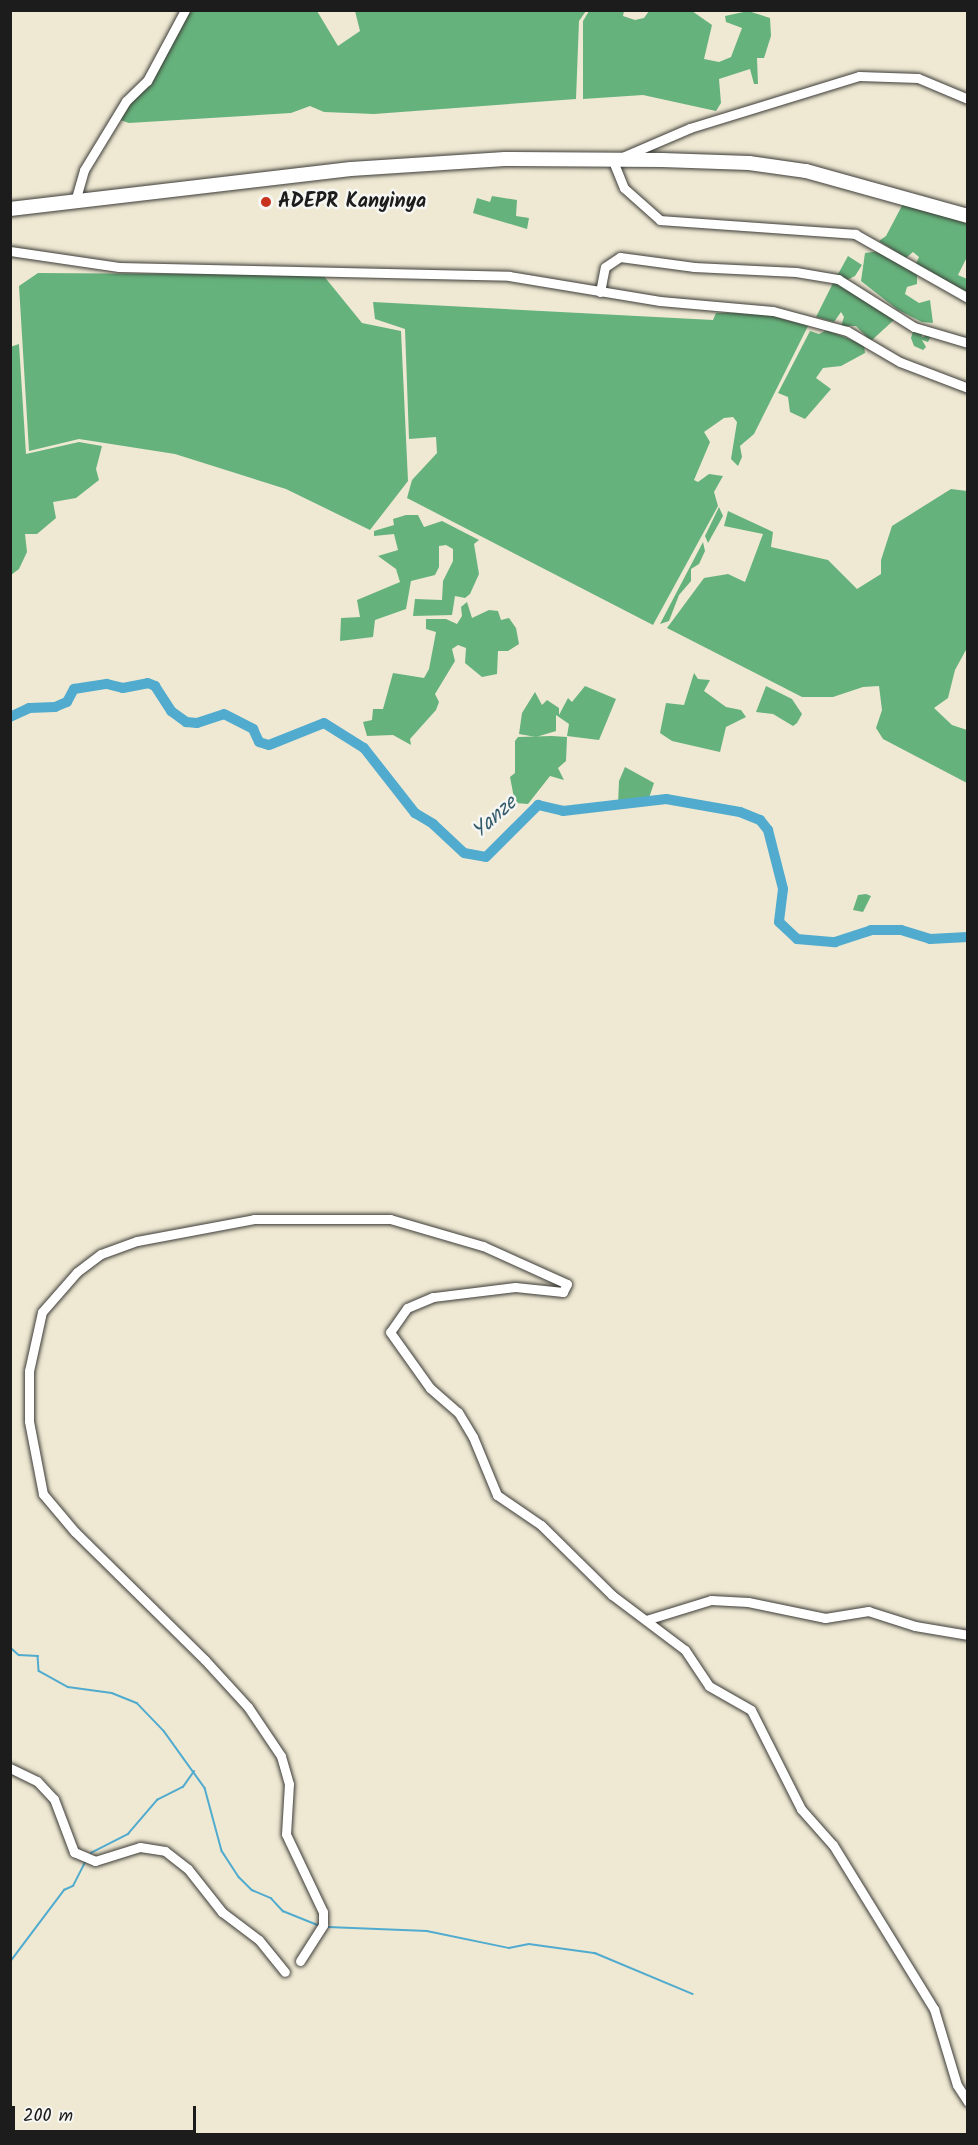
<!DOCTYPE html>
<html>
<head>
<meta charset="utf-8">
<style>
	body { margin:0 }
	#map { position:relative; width:978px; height:2145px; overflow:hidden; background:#efe9d3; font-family:Kalam,sans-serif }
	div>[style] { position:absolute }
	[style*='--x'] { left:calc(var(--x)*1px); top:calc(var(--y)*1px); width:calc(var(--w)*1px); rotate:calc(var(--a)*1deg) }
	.forest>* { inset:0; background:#66b27c }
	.stream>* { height:1.5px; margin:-0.75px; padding:0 0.75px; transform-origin:0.75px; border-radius:0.75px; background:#51abce }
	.river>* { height:10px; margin:-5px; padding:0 5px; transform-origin:5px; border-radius:5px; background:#51abce }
	.roads { filter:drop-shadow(0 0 2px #3c3b37) drop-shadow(0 0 2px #3c3b37) }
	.minor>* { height:9px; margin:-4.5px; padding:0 4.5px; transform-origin:4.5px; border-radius:4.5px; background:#fff }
	.highway>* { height:14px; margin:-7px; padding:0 7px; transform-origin:7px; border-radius:7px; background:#fff }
	.dots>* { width:16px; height:16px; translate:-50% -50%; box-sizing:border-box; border:3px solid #f6f6f2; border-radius:50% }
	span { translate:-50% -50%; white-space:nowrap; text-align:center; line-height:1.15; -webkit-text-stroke:5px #f6f6f2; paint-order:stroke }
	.poi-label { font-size:20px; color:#1c1c1c; font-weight:700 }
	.left { translate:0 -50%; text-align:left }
	.water-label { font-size:21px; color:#345c6c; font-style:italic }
	.frame { position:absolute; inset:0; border:12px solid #1c1c1c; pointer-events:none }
	.scale { position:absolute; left:12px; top:2106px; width:184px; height:27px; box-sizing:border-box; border:3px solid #1c1c1c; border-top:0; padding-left:8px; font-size:18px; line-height:21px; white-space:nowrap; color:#1c1c1c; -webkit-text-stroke:4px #f6f6f2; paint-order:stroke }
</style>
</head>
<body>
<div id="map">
	<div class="forest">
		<i style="clip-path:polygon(189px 11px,317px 11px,338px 46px,360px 31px,355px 11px,586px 11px,579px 21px,576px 99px,374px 114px,324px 112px,310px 106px,291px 113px,129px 123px,120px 120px,135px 97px,151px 85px)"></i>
		<i style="clip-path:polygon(589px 11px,624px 11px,623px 16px,635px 20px,644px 18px,649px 11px,692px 11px,712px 25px,704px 59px,719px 62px,731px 57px,742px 28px,726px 22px,725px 16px,748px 11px,770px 18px,771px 36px,764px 58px,757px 58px,758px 84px,754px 84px,750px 69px,719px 79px,721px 103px,716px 111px,643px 95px,583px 99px,583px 21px)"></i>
		<i style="clip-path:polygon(492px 196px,517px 200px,516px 216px,529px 218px,527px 229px,473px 213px,477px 198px,490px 202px)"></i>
		<i style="clip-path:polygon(905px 200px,967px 218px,967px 257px,958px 275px,967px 279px,967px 293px,915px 266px,919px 257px,913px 252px,906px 258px,879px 241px,886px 236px)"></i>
		<i style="clip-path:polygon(880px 251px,917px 275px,917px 284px,907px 287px,905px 294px,919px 303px,930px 300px,933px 323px,922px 322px,898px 310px,861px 281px,865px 253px)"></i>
		<i style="clip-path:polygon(848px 256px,862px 265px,855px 276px,845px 281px,837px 276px)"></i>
		<i style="clip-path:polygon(38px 273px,323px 275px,362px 323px,401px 331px,408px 481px,370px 530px,286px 489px,175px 454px,79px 439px,29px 451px,19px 286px)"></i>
		<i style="clip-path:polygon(834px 281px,896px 318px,871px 341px,856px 326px,841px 326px,844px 317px,841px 312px,834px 322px,816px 317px)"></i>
		<i style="clip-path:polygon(373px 302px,713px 320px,716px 313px,758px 312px,808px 326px,754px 434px,740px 446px,742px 457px,738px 466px,731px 459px,737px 422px,733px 417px,724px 418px,704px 432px,710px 442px,694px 480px,698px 482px,709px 474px,723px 476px,714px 492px,718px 506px,653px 625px,407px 498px,412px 480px,437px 453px,436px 437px,409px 439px,405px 329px,375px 319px)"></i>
		<i style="clip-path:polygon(914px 328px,921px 331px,922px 337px,932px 334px,928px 342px,922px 340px,926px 347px,923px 350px,914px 346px,911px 338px)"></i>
		<i style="clip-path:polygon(827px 330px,864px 345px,865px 353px,841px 366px,823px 368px,816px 378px,831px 389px,805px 419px,790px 412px,788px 397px,778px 393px,810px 331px,819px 334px)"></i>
		<i style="clip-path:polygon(19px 344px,26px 454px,79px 442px,102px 446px,96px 469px,99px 480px,76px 498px,53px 502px,56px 518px,37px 534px,25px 534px,27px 552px,19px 569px,11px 575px,10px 347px)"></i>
		<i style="clip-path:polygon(951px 489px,967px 491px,967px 648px,955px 670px,948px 698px,934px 708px,952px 725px,967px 730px,967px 783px,883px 739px,876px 728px,882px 710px,879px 686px,863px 687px,833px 697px,802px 697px,667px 628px,704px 578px,728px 574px,745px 582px,763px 534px,724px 526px,728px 511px,773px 532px,771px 547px,828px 560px,857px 589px,881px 574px,881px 560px,892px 526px)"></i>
		<i style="clip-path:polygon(719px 507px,723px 516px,708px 543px,705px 536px)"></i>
		<i style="clip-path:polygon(406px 515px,418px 515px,424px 527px,442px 521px,479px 540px,474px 544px,479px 574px,470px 594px,465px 598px,455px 596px,452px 615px,413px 616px,415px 599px,442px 600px,443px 581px,453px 561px,453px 549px,446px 545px,439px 546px,439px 567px,435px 575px,411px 581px,406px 609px,375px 620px,373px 637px,340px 641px,341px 618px,360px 617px,357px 600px,400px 582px,396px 569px,378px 556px,398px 550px,394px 534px,374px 536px,374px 531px,394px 525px,393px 519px)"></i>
		<i style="clip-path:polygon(703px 542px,705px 551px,699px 564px,691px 569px,691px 581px,679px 595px,669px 621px,660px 624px)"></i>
		<i style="clip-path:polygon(467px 602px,472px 618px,489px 610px,498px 611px,501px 620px,509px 618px,516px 628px,519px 644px,508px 651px,498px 651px,497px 674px,482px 677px,465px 663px,466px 648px,458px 645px,452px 649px,455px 661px,435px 694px,439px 702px,436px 710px,410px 739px,411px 745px,393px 735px,367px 736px,363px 722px,372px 720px,373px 709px,383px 709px,393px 673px,424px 678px,429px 669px,436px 632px,426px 629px,426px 619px,446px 619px,457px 624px,462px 616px,461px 607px)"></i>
		<i style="clip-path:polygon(694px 673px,698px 679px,710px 680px,704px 691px,726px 707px,741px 710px,746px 717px,726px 727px,720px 752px,672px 741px,660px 733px,666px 703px,684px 705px)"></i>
		<i style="clip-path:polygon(585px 686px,616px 699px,599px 740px,567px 736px,569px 724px,556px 715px,556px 731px,536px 737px,519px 734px,522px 713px,535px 692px,542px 705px,547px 700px,559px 708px,559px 715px,568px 698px,572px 702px)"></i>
		<i style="clip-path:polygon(766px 686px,792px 699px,802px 714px,797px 723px,793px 726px,773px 714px,756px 712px)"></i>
		<i style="clip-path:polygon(552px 736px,567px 737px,566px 761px,558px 768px,564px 780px,550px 776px,528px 804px,515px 803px,510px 777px,515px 773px,515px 741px,518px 737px)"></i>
		<i style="clip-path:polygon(625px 767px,654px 783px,649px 798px,618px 805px,619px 781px)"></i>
		<i style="clip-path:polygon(866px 894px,871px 896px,863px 912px,853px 910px,858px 895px)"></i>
	</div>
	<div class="stream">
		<i style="--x:10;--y:1647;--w:12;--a:42"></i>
		<i style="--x:19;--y:1655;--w:19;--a:3"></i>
		<i style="--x:38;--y:1656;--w:15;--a:86"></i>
		<i style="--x:39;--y:1671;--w:33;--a:29"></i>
		<i style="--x:68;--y:1687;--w:44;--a:7.8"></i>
		<i style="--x:112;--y:1693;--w:27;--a:22"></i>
		<i style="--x:137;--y:1703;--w:39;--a:46"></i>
		<i style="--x:164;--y:1731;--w:70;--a:54.3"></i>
		<i style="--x:205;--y:1788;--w:65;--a:74.9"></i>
		<i style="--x:222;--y:1851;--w:31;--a:57"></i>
		<i style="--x:239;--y:1877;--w:18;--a:45"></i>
		<i style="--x:252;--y:1890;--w:21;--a:23"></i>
		<i style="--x:271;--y:1898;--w:18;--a:47"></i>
		<i style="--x:283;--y:1911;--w:37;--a:22"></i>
		<i style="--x:91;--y:1853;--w:42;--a:-27.2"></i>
		<i style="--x:128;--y:1834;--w:45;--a:-49.5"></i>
		<i style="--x:157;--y:1800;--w:29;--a:-27"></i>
		<i style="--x:183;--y:1787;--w:19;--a:-55"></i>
		<i style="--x:328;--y:1927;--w:99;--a:2.3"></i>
		<i style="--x:427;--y:1931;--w:84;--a:11.7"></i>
		<i style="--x:509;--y:1948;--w:20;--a:-11"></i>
		<i style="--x:529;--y:1944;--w:67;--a:7.8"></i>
		<i style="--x:595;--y:1953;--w:106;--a:22.7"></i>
		<i style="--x:10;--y:1962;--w:90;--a:-53.1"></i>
		<i style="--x:64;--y:1890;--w:10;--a:-24"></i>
		<i style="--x:73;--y:1886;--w:27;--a:-63"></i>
	</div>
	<div class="river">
		<i style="--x:10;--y:717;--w:21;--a:-25"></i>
		<i style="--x:29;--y:708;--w:26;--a:-2"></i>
		<i style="--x:55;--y:707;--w:13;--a:-23"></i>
		<i style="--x:67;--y:702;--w:15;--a:-62"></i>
		<i style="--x:74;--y:689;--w:33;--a:-9"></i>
		<i style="--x:107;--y:684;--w:16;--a:14"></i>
		<i style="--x:123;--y:688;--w:25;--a:-11"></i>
		<i style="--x:148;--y:683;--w:8;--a:23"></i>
		<i style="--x:155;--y:686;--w:30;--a:57"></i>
		<i style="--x:171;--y:711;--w:19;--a:36"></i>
		<i style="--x:186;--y:722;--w:11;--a:5"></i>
		<i style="--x:197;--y:723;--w:28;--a:-18"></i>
		<i style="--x:224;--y:714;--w:33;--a:27"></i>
		<i style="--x:253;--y:729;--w:14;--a:65"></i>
		<i style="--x:259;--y:742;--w:10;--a:17"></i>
		<i style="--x:269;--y:745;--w:59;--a:-21.8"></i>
		<i style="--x:324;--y:723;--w:47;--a:32"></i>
		<i style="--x:364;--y:748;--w:83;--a:51.9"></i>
		<i style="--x:415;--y:813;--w:21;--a:31"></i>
		<i style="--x:433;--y:824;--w:42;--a:43.1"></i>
		<i style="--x:464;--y:853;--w:22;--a:10"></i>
		<i style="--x:486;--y:857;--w:74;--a:-45"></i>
		<i style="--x:538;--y:805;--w:26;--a:13"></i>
		<i style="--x:563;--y:811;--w:104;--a:-6.6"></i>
		<i style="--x:666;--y:799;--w:75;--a:10"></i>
		<i style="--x:740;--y:812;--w:22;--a:22"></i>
		<i style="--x:760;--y:820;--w:13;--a:51"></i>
		<i style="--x:768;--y:830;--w:61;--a:75.7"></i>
		<i style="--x:783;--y:889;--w:33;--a:97"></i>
		<i style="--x:779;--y:922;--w:25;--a:43"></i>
		<i style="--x:797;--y:939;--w:38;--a:5"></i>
		<i style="--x:835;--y:942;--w:38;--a:-18"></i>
		<i style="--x:871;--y:930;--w:30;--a:0"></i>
		<i style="--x:901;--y:930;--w:30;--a:17"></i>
		<i style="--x:930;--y:939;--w:38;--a:-3"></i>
	</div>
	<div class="roads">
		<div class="minor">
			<i style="--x:968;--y:99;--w:54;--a:-157.2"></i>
			<i style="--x:918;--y:78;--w:59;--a:-178.1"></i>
			<i style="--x:859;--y:76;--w:177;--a:162.9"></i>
			<i style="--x:690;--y:128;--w:84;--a:156.8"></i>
			<i style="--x:613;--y:161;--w:29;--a:68"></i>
			<i style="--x:624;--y:188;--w:48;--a:41.6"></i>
			<i style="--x:660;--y:220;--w:196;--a:4.1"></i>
			<i style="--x:855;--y:234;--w:130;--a:29.5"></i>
			<i style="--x:76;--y:198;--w:29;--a:-74"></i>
			<i style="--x:84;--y:170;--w:81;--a:-58.7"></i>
			<i style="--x:126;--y:101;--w:29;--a:-44"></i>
			<i style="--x:147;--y:81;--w:81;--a:-61.8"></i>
			<i style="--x:10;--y:251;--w:110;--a:8.4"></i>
			<i style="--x:119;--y:267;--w:390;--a:1.3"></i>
			<i style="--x:509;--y:276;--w:153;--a:9.4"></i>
			<i style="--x:660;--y:301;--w:113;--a:5.1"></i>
			<i style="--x:773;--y:311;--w:77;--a:15.1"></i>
			<i style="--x:847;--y:331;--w:61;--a:30.3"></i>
			<i style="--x:900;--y:362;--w:73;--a:20.9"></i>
			<i style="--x:600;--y:292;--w:25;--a:-79"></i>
			<i style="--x:605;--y:267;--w:18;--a:-34"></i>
			<i style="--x:620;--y:257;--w:75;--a:7.7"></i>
			<i style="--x:694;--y:267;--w:102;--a:2.8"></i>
			<i style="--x:796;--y:272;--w:43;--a:9.5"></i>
			<i style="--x:838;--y:279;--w:90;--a:32.3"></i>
			<i style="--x:914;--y:327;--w:56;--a:16.5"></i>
			<i style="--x:646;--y:1620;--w:68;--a:-17.1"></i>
			<i style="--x:711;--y:1600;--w:37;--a:3"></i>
			<i style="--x:748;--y:1602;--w:79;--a:11.7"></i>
			<i style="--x:825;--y:1618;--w:44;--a:-9.2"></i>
			<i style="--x:868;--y:1611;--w:49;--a:17.7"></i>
			<i style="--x:915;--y:1626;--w:54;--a:9.6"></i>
			<i style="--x:10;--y:1768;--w:30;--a:26"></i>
			<i style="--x:37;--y:1781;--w:25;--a:47"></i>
			<i style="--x:54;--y:1799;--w:57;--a:69.3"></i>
			<i style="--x:74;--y:1852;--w:23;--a:23"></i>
			<i style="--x:95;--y:1861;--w:47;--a:-17.3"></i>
			<i style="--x:140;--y:1847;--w:25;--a:9"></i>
			<i style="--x:165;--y:1851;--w:29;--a:38"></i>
			<i style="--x:188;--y:1869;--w:55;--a:51.7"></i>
			<i style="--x:222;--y:1912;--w:46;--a:37.1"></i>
			<i style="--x:259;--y:1940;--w:41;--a:50.9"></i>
			<i style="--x:300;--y:1961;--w:43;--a:-57.4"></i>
			<i style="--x:323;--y:1925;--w:13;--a:-90"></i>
			<i style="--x:323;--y:1912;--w:86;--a:-115.4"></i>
			<i style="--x:286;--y:1834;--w:50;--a:-86.6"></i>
			<i style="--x:289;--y:1784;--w:29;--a:-106"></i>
			<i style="--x:281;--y:1756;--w:59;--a:-124"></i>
			<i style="--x:248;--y:1707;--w:64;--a:-132.5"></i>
			<i style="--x:205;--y:1660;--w:182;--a:-135.4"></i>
			<i style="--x:75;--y:1532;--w:50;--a:-130.1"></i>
			<i style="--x:43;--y:1494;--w:74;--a:-100.9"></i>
			<i style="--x:29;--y:1421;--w:50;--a:-90"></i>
			<i style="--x:29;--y:1371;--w:60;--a:-77.6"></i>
			<i style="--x:42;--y:1312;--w:53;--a:-48.8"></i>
			<i style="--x:77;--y:1272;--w:30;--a:-37"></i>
			<i style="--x:101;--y:1254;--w:38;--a:-20"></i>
			<i style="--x:137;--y:1241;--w:119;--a:-10.6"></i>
			<i style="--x:254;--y:1219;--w:136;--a:0"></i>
			<i style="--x:390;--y:1219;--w:97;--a:16.2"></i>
			<i style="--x:483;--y:1246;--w:92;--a:24.3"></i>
			<i style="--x:567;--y:1284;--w:9;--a:117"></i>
			<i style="--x:563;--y:1292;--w:48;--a:-174.1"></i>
			<i style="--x:515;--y:1287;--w:83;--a:173"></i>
			<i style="--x:433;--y:1297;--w:28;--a:157"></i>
			<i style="--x:407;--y:1308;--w:29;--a:125"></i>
			<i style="--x:390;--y:1332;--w:69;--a:54.5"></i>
			<i style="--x:430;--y:1388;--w:37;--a:41"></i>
			<i style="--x:458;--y:1412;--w:29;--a:59"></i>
			<i style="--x:473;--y:1437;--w:63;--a:67.5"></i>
			<i style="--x:497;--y:1495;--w:53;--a:34.3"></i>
			<i style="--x:541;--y:1525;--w:100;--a:44.6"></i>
			<i style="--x:612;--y:1595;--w:91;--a:37"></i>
			<i style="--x:685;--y:1650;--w:43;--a:56.3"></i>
			<i style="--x:709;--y:1686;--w:48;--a:29.7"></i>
			<i style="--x:751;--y:1710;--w:111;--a:63.2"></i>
			<i style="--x:801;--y:1809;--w:48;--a:48.4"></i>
			<i style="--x:833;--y:1845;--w:193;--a:58.4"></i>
			<i style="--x:934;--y:2009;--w:79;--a:73.2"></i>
			<i style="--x:957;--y:2085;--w:20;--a:57"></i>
		</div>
		<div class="highway">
			<i style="--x:10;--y:209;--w:343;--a:-6.7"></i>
			<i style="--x:351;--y:169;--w:154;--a:-3.7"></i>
			<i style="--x:505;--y:159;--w:157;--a:0.4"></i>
			<i style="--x:662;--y:160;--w:87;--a:2"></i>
			<i style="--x:749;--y:163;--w:58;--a:8"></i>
			<i style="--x:806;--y:171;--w:168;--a:15.5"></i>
		</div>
	</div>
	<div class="dots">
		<i style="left:266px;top:202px;background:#c8321e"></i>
	</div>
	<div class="poi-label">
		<span class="left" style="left:278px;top:202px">ADEPR Kanyinya</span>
	</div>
	<div class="water-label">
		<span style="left:495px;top:818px;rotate:-42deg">Yanze</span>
	</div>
	<div class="frame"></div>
	<div class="scale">200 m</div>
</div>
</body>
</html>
